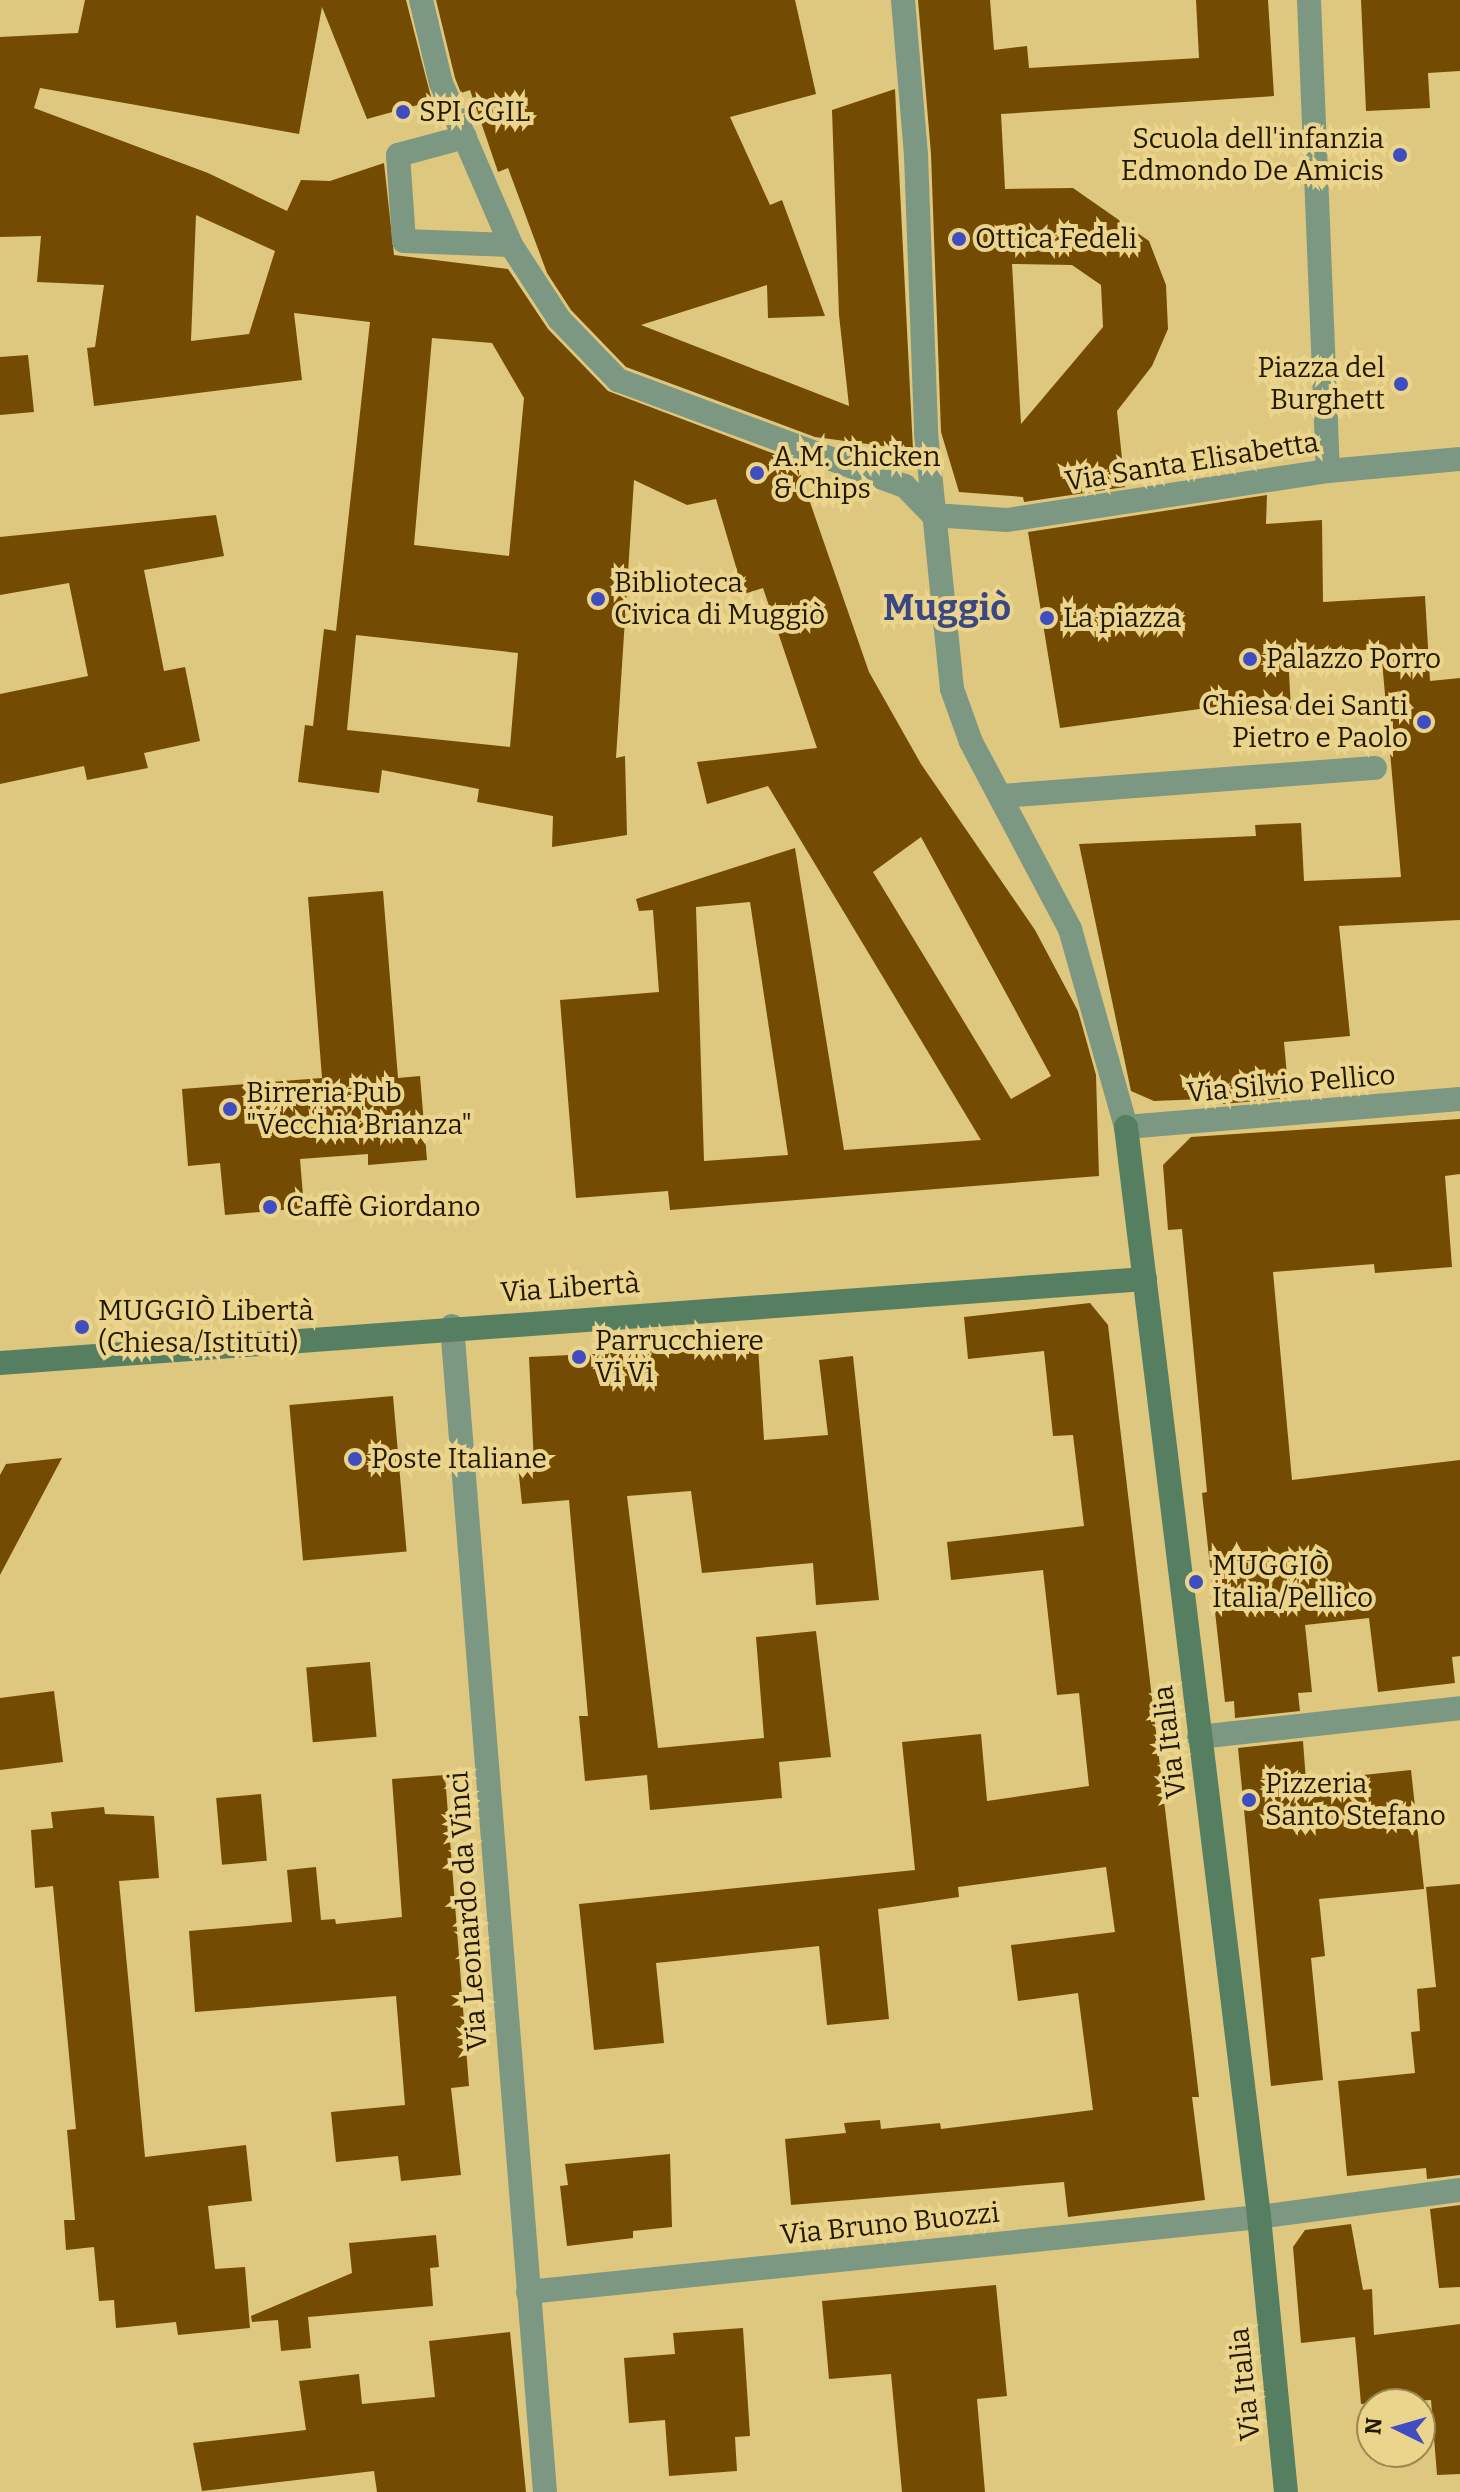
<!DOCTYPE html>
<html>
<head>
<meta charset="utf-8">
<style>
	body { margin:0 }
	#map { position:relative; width:1460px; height:2492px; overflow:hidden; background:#dec77e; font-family:Bitter,serif }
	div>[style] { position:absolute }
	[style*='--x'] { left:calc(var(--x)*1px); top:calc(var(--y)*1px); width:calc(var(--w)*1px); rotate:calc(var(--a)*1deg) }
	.building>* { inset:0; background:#744b03; transform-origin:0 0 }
	.street>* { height:24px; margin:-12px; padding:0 12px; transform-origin:12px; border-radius:12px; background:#7c9782 }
	.secondary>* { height:24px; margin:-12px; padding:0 12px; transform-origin:12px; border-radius:12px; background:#567e61 }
	.dots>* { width:22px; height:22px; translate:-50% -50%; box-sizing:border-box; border:4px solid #ebd48b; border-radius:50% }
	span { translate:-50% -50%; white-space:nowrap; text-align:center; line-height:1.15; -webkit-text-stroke:8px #ebd48b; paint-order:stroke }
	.poi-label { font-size:28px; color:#221900 }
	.left { translate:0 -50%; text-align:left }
	.right { translate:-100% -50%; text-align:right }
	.street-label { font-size:28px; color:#221900 }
	.district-label { font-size:36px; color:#3a4782; font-weight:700 }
	.north { position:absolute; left:1356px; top:2388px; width:80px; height:80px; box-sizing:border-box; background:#ebd48b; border:2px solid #9b8953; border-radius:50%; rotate:275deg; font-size:22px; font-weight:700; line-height:32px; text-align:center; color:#221900 }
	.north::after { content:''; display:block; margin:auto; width:28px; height:36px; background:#3f4dc1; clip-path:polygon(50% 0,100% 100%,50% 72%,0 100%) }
</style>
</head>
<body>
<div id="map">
	<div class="building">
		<i style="clip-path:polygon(evenodd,85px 0,406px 0,432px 101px,367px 119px,322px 7px,299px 134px,40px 88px,34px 108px,208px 173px,287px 211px,301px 180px,330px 181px,384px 163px,394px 255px,508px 269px,548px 329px,608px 391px,796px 462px,869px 672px,921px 764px,1035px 930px,1078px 1011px,1096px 1075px,1099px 1176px,670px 1210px,668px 1191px,576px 1198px,560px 1000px,659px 992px,653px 910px,639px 911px,636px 899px,795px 848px,844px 1150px,981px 1140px,768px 786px,707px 804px,697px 762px,817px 748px,763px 588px,744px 594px,716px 499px,687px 505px,634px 480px,616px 758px,625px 756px,627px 835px,552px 847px,553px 816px,477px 802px,479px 789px,382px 770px,379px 793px,298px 782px,305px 725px,313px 726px,324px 629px,336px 631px,370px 322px,294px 313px,302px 380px,94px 406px,87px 348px,95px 347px,104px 285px,37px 282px,41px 236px,0 237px,0 37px,78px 33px,85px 0,196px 215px,275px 251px,249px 334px,191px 341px,196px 215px,85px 0,432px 338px,492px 343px,524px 398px,509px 556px,414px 545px,432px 338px,85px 0,356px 635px,518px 653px,510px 747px,347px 730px,356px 635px,85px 0,921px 837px,1051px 1076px,1011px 1099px,873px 872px,921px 837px,85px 0,750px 902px,788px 1155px,704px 1161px,696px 907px,750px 902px)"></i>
		<i style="clip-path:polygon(436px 0,795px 0,816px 94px,730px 117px,770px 205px,782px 200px,825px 316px,768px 318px,767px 285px,641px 325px,849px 406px,839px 315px,832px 110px,895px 89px,913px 450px,815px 437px,626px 367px,571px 310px,547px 273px,508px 168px,498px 172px,470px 90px,461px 93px,455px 78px)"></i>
		<i style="clip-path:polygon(evenodd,918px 0,990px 0,994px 50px,1027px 46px,1029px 68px,1199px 58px,1196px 0,1268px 0,1274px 96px,1001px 114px,1005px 189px,1073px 188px,1149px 241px,1166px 285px,1168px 329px,1152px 366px,1117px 411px,1125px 487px,1024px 502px,1023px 497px,959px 492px,941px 432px,931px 154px,918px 0,1012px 264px,1072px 265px,1101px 285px,1103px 327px,1021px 424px,1012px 264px)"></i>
		<i style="clip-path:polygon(1361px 0,1460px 0,1460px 71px,1428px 73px,1430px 108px,1366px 111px)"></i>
		<i style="clip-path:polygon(28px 355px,34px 412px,0 415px,0 357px)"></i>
		<i style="clip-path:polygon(1267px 495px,1266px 524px,1322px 520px,1323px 602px,1425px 596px,1430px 681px,1460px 678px,1460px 920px,1339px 926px,1350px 1036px,1284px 1042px,1289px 1098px,1222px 1104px,1228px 1098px,1154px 1101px,1131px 1091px,1079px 844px,1256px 836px,1255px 825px,1301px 823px,1304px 881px,1401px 877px,1381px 649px,1288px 654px,1291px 710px,1252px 712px,1251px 702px,1060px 728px,1028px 532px)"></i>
		<i style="clip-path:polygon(216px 515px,224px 556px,144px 570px,164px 671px,185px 667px,200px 741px,144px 753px,148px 768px,87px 780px,84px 766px,0 784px,0 694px,88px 676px,69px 583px,0 595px,0 537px)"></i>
		<i style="clip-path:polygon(383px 891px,398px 1078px,420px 1076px,427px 1160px,368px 1165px,368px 1154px,300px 1159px,304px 1208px,225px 1215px,220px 1163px,188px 1166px,182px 1089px,322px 1078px,308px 897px)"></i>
		<i style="clip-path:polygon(1460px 1119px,1460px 1174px,1445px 1176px,1452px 1267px,1375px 1273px,1374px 1264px,1273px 1272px,1292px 1480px,1460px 1460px,1460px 1656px,1452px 1657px,1455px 1683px,1378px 1692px,1369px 1618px,1305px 1625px,1312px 1692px,1298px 1693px,1300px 1711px,1235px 1718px,1234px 1701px,1225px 1702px,1202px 1493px,1207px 1492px,1182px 1229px,1168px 1230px,1163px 1165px,1191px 1137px)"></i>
		<i style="clip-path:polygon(1090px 1303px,1108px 1325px,1199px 2097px,1192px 2097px,1205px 2200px,1068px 2217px,1064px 2182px,791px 2205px,785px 2139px,846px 2133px,844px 2123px,880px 2120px,881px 2129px,940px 2123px,941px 2129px,1093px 2110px,1078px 1993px,1018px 2001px,1011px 1945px,1115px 1932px,1106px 1867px,958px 1887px,959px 1897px,878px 1909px,889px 2019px,827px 2025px,819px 1946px,656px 1963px,664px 2043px,594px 2050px,579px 1904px,915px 1870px,902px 1742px,981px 1734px,987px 1801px,1089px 1786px,1079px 1693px,1057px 1695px,1043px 1570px,951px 1580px,947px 1542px,1084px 1526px,1073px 1435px,1053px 1436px,1044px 1351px,968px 1359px,964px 1317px)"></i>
		<i style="clip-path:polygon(758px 1346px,764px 1440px,828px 1435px,819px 1360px,853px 1356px,879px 1600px,816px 1605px,813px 1563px,702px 1573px,691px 1491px,627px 1496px,658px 1748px,764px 1738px,756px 1637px,816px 1631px,831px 1757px,779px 1762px,782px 1798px,650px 1810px,647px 1775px,585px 1781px,579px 1716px,588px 1716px,569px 1500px,522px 1504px,518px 1466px,534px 1465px,529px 1357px)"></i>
		<i style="left:393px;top:1396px;width:156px;height:104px;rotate:85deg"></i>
		<i style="clip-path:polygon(62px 1458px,0 1575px,0 1475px,6px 1464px)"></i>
		<i style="left:370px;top:1662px;width:75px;height:64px;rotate:85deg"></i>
		<i style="clip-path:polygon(54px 1691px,63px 1762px,0 1770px,0 1698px)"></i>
		<i style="clip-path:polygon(1303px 1741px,1306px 1781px,1411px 1770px,1424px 1889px,1319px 1899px,1325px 1956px,1311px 1958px,1323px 2080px,1271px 2086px,1238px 1748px)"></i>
		<i style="clip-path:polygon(445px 1775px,469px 2086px,451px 2088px,461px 2175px,401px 2181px,398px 2156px,336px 2162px,331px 2112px,405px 2105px,396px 1996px,195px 2012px,189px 1931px,292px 1922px,287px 1870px,316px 1867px,321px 1920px,335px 1919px,336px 1924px,402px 1917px,392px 1779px)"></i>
		<i style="left:261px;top:1794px;width:67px;height:45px;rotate:85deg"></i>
		<i style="clip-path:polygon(104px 1807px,105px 1814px,154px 1816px,159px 1878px,119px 1881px,145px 2157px,246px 2145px,252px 2201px,208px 2206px,215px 2269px,245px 2267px,250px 2328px,178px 2335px,176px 2322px,116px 2328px,114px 2300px,99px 2301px,94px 2247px,66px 2250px,64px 2220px,75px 2220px,67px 2130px,76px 2129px,53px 1886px,35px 1888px,31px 1830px,53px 1828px,51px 1812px)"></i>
		<i style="clip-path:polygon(1460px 1884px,1460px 2175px,1427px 2179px,1426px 2168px,1347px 2176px,1338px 2081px,1415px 2073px,1411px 2032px,1420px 2031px,1417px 1989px,1436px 1987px,1426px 1887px)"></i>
		<i style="clip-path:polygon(670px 2154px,672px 2227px,633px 2231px,633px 2238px,567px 2246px,560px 2186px,568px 2185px,565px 2164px)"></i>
		<i style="clip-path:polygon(1460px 2205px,1460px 2287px,1439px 2288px,1430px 2209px)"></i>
		<i style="clip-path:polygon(1351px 2224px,1363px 2290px,1372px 2289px,1374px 2335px,1460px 2324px,1460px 2474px,1437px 2475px,1431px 2400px,1361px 2404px,1355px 2337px,1301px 2343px,1293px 2247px,1305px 2230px)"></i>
		<i style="clip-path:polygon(436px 2235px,439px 2267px,430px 2268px,433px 2306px,308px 2317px,311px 2348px,281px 2351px,278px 2320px,252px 2322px,251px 2316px,352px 2273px,349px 2243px)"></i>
		<i style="clip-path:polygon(996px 2285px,1007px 2396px,977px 2399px,985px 2492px,902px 2492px,891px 2374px,829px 2379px,822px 2301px)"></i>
		<i style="clip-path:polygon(743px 2328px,750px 2436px,735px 2437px,737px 2471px,669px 2476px,665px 2420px,629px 2423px,624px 2358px,675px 2354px,673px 2333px)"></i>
		<i style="clip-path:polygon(510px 2332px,526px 2492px,377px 2492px,374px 2471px,202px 2491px,193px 2443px,306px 2430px,299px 2381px,359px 2374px,362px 2404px,435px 2397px,429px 2341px)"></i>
	</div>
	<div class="street">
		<i style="--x:421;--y:0;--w:85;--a:76.5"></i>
		<i style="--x:441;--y:83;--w:176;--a:66.6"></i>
		<i style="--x:511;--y:245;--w:88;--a:57"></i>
		<i style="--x:559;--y:319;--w:85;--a:46"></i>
		<i style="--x:618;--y:380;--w:306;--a:20.3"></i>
		<i style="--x:905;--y:486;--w:40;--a:46"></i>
		<i style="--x:903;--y:0;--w:156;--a:85.2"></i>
		<i style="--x:916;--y:155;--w:278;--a:87.9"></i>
		<i style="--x:926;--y:433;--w:257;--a:84.2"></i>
		<i style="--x:952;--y:689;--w:56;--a:70.3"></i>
		<i style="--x:971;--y:742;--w:212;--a:62.1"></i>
		<i style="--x:1070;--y:929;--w:206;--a:74.2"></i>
		<i style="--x:1126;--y:1127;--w:335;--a:-4.8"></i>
		<i style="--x:1309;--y:0;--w:471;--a:87.7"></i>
		<i style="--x:465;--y:137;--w:69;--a:165"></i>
		<i style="--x:398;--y:155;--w:86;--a:86"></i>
		<i style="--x:404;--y:241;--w:107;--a:2.1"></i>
		<i style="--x:933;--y:515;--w:74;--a:3.9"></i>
		<i style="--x:1007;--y:520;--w:325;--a:-8.7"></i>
		<i style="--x:1328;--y:471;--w:133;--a:-5.2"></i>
		<i style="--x:1001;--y:796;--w:375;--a:-4.3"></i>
		<i style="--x:452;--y:1326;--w:1170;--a:85.44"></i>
		<i style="--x:1199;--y:1737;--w:263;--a:-6.3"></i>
		<i style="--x:528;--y:2292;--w:735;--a:-5.86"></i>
		<i style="--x:1259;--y:2217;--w:203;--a:-7.7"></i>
	</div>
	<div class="secondary">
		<i style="--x:1126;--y:1127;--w:1098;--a:83.04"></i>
		<i style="--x:1259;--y:2217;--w:276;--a:84.4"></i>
		<i style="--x:0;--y:1363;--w:1148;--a:-4.2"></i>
	</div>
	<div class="dots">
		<i style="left:403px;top:112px;background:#3f4dc1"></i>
		<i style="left:1400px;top:155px;background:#3f4dc1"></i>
		<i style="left:959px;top:239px;background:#3f4dc1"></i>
		<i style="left:1401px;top:384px;background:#3f4dc1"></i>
		<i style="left:757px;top:473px;background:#3f4dc1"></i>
		<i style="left:598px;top:599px;background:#3f4dc1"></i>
		<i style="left:1047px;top:618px;background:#3f4dc1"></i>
		<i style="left:1250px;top:659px;background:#3f4dc1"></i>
		<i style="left:1424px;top:722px;background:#3f4dc1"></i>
		<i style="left:230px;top:1109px;background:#3f4dc1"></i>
		<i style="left:270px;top:1207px;background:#3f4dc1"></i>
		<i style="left:82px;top:1327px;background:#3f4dc1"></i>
		<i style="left:579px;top:1357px;background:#3f4dc1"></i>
		<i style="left:355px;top:1459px;background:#3f4dc1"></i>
		<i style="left:1196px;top:1582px;background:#3f4dc1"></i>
		<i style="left:1249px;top:1800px;background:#3f4dc1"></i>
	</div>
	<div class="poi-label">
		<span class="left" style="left:419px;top:112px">SPI CGIL</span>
		<span class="right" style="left:1384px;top:155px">Scuola dell'infanzia<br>Edmondo De Amicis</span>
		<span class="left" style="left:975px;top:239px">Ottica Fedeli</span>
		<span class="right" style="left:1385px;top:384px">Piazza del<br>Burghett</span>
		<span class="left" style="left:773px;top:473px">A.M. Chicken<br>&amp; Chips</span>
		<span class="left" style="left:614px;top:599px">Biblioteca<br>Civica di Muggiò</span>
		<span class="left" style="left:1063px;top:618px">La piazza</span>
		<span class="left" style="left:1266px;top:659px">Palazzo Porro</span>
		<span class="right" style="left:1408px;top:722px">Chiesa dei Santi<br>Pietro e Paolo</span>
		<span class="left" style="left:246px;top:1109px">Birreria Pub<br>"Vecchia Brianza"</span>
		<span class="left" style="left:286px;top:1207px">Caffè Giordano</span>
		<span class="left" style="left:98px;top:1327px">MUGGIÒ Libertà<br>(Chiesa/Istituti)</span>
		<span class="left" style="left:595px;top:1357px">Parrucchiere<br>Vi Vi</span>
		<span class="left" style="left:371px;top:1459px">Poste Italiane</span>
		<span class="left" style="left:1212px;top:1582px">MUGGIÒ<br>Italia/Pellico</span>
		<span class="left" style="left:1265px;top:1800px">Pizzeria<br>Santo Stefano</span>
	</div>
	<div class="street-label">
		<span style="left:1192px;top:462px;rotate:-9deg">Via Santa Elisabetta</span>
		<span style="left:1291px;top:1084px;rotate:-5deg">Via Silvio Pellico</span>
		<span style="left:570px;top:1288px;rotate:-4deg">Via Libertà</span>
		<span style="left:1170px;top:1742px;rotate:-97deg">Via Italia</span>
		<span style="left:468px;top:1911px;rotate:-94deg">Via Leonardo da Vinci</span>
		<span style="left:890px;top:2224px;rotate:-6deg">Via Bruno Buozzi</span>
		<span style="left:1245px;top:2384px;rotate:-96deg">Via Italia</span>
	</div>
	<div class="district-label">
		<span style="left:947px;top:609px">Muggiò</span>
	</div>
	<div class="north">N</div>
</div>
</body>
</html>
